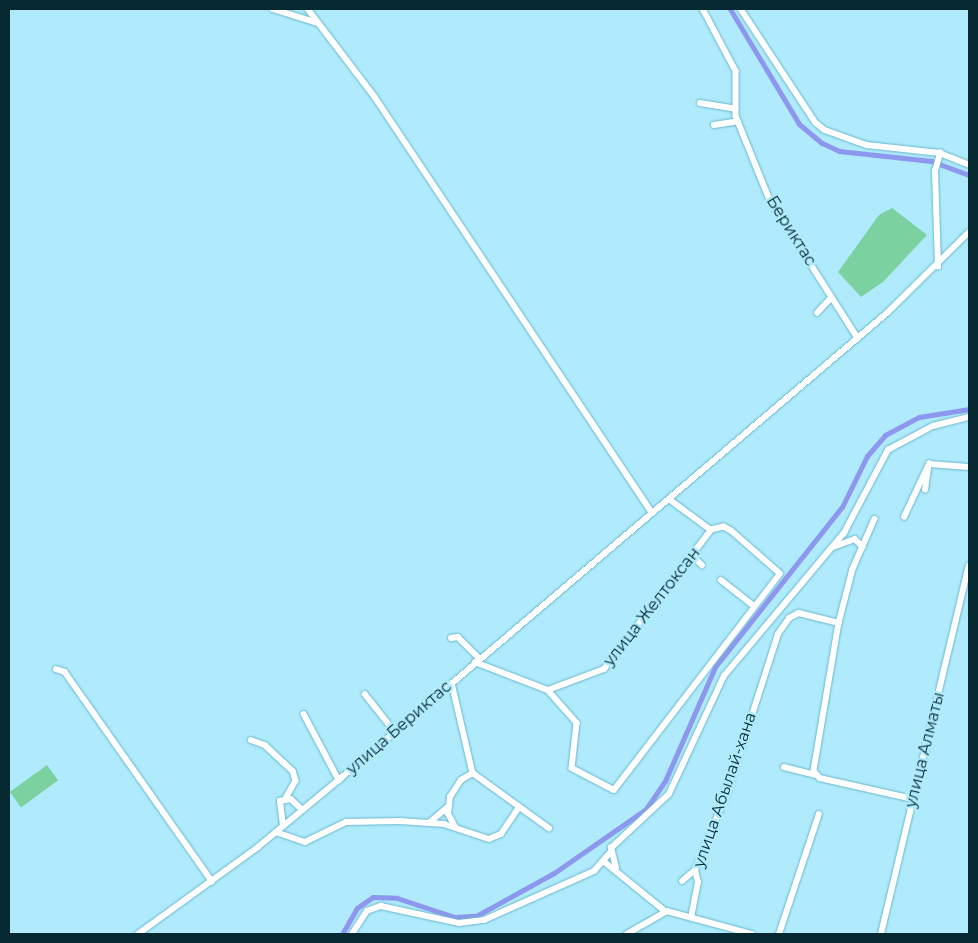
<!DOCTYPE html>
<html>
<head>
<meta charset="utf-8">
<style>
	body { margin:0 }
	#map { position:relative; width:978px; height:943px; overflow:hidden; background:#afebfd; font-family:Montserrat,sans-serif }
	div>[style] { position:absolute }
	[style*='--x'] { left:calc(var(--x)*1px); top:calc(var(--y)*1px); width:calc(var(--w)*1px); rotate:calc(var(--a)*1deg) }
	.green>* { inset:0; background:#7cd1a1; transform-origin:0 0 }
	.canal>* { height:5px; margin:-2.5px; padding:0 2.5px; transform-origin:2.5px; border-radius:2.5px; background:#8e97ee }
	.roads { filter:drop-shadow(0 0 1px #6ab7cc) drop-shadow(0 0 1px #6ab7cc) }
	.minor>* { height:5.5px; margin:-2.75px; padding:0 2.75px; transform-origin:2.75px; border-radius:2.75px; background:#fff }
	span { translate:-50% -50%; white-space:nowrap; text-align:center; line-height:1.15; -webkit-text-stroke:5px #afebfd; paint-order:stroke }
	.street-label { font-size:16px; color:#062831 }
	.frame { position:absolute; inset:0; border:10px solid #062831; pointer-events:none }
</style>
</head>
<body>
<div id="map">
	<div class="green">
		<i style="clip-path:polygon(892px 208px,927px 235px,883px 282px,861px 297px,838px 272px,879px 215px)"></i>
		<i style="left:47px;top:765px;width:19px;height:46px;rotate:54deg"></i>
	</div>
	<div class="canal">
		<i style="--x:730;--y:9;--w:134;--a:59"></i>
		<i style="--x:799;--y:124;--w:30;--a:40"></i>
		<i style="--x:822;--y:143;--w:19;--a:25"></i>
		<i style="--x:839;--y:151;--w:93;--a:6.2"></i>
		<i style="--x:931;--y:161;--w:40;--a:20.2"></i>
		<i style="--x:342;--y:934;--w:30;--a:-60"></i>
		<i style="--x:357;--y:908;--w:19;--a:-35"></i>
		<i style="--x:373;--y:897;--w:24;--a:2"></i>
		<i style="--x:397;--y:898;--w:60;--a:18.4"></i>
		<i style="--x:454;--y:917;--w:22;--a:-3"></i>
		<i style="--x:476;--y:916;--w:89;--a:-28.9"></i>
		<i style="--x:554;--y:873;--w:112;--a:-34.8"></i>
		<i style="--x:646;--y:809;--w:34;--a:-56"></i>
		<i style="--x:665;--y:781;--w:124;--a:-66.3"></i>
		<i style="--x:715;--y:667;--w:204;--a:-51.6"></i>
		<i style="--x:842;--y:507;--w:57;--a:-63.9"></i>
		<i style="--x:867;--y:456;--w:28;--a:-49"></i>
		<i style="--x:885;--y:435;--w:38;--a:-28"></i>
		<i style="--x:919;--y:417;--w:51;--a:-9.1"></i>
	</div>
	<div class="roads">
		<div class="minor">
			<i style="--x:273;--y:9;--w:47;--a:17.3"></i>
			<i style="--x:308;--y:9;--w:111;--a:52.7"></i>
			<i style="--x:375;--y:97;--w:499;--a:56.3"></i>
			<i style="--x:703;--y:9;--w:70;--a:62"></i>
			<i style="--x:736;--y:71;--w:45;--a:90"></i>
			<i style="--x:736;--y:116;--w:91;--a:68"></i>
			<i style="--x:770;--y:200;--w:164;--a:57.5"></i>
			<i style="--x:741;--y:9;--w:136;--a:56.7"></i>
			<i style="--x:816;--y:123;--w:11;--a:38"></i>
			<i style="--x:825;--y:130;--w:45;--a:19.7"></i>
			<i style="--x:867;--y:145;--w:73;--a:6.3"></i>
			<i style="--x:940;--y:153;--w:31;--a:22"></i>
			<i style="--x:700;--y:103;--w:36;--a:9"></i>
			<i style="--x:714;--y:125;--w:24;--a:-9"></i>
			<i style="--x:938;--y:267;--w:96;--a:-91.8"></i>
			<i style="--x:935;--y:171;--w:19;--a:-74"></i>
			<i style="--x:817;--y:313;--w:18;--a:-47"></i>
			<i style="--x:925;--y:490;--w:22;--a:-82"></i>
			<i style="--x:669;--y:499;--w:52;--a:36.4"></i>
			<i style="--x:904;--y:517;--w:59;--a:-64.7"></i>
			<i style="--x:929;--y:464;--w:40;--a:4.3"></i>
			<i style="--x:875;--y:519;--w:55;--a:113.7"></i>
			<i style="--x:853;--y:569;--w:56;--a:104.5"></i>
			<i style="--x:839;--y:623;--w:150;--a:99.6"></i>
			<i style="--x:814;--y:771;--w:9;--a:49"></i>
			<i style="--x:820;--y:778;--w:95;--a:12.7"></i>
			<i style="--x:833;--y:547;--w:23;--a:-20"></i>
			<i style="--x:855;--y:539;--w:11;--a:45"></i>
			<i style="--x:693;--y:556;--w:13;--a:45"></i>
			<i style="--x:721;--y:580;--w:42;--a:38.2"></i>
			<i style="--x:451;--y:638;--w:7;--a:-8"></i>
			<i style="--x:458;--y:637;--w:30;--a:45"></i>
			<i style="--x:475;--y:662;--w:78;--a:21"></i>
			<i style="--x:548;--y:690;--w:60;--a:-20.6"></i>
			<i style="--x:604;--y:669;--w:175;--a:-52.4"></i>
			<i style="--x:56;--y:669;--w:9;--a:18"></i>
			<i style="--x:65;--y:672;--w:256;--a:54.9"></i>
			<i style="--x:452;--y:683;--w:92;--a:76.9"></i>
			<i style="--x:473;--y:773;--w:94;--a:35.9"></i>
			<i style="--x:548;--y:690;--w:44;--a:48.7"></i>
			<i style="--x:577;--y:723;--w:45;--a:96.3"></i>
			<i style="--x:572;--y:768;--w:47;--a:27.6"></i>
			<i style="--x:614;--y:790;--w:272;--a:-52.5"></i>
			<i style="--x:780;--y:574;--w:65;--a:-138.7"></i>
			<i style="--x:731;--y:531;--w:8;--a:-150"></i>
			<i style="--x:724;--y:527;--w:13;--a:167"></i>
			<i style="--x:365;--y:694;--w:48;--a:51.7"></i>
			<i style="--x:304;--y:714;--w:75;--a:62.1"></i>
			<i style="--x:251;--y:740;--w:15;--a:20"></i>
			<i style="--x:265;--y:745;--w:38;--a:43"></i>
			<i style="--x:293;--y:771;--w:10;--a:73"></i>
			<i style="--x:296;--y:781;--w:20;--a:120"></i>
			<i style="--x:784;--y:767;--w:33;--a:14"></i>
			<i style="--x:430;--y:822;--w:23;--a:-40"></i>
			<i style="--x:283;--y:826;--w:25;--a:-97"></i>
			<i style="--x:280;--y:801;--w:11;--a:-10"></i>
			<i style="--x:291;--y:799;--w:16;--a:43"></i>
			<i style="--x:455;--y:827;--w:15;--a:-118"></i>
			<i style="--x:448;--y:814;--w:17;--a:-83"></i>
			<i style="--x:450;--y:797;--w:20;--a:-57"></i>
			<i style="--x:461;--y:780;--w:14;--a:-30"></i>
			<i style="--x:276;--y:832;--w:31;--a:19"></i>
			<i style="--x:305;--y:842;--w:46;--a:-26"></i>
			<i style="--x:346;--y:822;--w:54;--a:-1.1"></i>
			<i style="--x:400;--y:821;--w:44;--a:3.9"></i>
			<i style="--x:444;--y:824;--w:47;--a:18.4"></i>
			<i style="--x:489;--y:839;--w:13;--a:-23"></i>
			<i style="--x:501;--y:834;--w:32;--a:-56"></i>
			<i style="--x:606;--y:863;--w:76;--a:39.1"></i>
			<i style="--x:616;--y:868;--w:21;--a:-104"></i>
			<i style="--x:611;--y:848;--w:79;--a:-43"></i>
			<i style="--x:669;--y:794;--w:130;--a:-65"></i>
			<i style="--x:724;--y:676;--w:187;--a:-50"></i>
			<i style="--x:844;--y:533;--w:94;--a:-62.1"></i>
			<i style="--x:888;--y:450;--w:51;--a:-28.1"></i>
			<i style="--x:933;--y:426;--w:37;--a:-14"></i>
			<i style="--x:682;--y:881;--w:17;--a:-40"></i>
			<i style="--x:691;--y:918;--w:36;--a:-79"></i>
			<i style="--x:698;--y:883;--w:13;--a:-103"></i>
			<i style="--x:695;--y:870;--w:83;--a:-67.4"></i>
			<i style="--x:727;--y:793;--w:167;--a:-72.2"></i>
			<i style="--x:778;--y:634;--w:19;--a:-55"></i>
			<i style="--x:789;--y:618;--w:11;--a:-27"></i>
			<i style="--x:799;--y:613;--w:41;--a:14"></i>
			<i style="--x:138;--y:934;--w:148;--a:-35.9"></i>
			<i style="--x:258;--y:847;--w:108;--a:-39.7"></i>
			<i style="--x:341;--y:778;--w:717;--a:-40.42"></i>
			<i style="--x:887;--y:313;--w:115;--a:-44.6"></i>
			<i style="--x:352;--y:934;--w:27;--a:-57"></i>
			<i style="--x:367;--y:911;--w:15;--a:-20"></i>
			<i style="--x:381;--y:906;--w:80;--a:12.3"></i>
			<i style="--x:459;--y:923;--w:25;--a:-7"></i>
			<i style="--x:484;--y:920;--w:120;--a:-24"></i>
			<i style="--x:594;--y:871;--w:23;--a:-49"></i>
			<i style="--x:627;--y:934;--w:46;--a:-29.9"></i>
			<i style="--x:667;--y:911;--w:88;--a:15.1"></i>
			<i style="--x:779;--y:934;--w:126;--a:-71.6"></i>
			<i style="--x:881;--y:934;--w:378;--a:-76.6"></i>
		</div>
	</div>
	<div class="street-label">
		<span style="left:791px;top:231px;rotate:58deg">Бериктас</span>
		<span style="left:652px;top:607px;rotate:-52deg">улица Желтоксан</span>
		<span style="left:399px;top:728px;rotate:-41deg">улица Бериктас</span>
		<span style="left:925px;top:750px;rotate:-76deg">улица Алматы</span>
		<span style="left:725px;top:790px;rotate:-71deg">улица Абылай-хана</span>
	</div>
	<div class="frame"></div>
</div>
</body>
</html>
